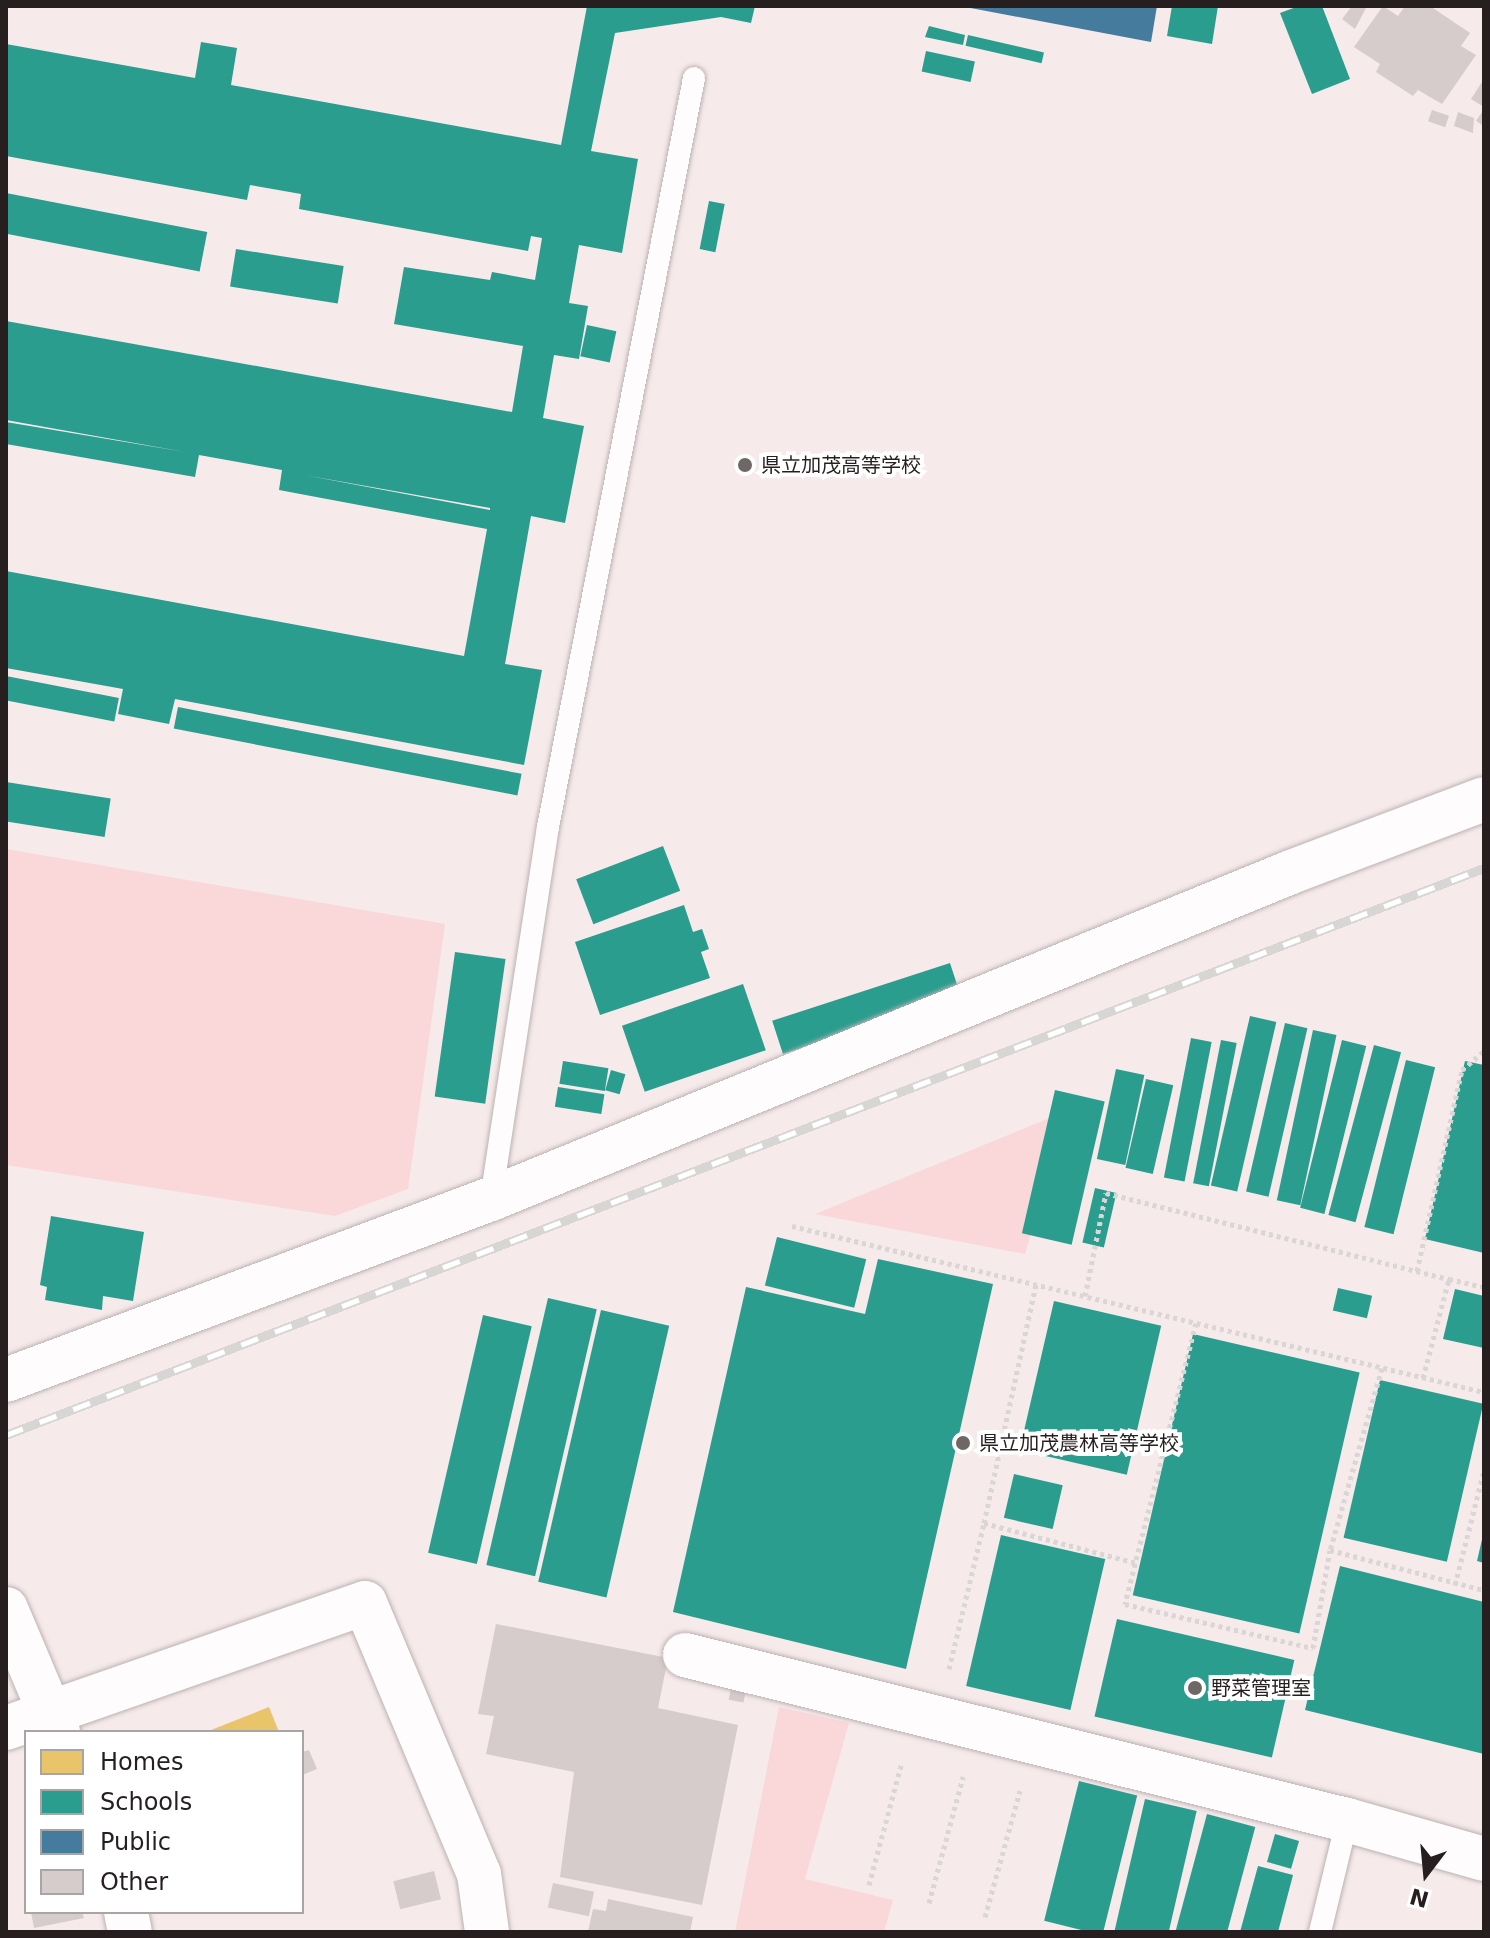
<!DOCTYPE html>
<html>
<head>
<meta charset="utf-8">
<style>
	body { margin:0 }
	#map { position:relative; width:1490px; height:1938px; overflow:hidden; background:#f6eaea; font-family:"DejaVu Sans","Noto Sans JP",sans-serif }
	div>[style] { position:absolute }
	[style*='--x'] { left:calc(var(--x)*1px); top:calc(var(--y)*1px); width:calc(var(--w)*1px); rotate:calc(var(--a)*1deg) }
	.green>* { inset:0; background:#fad8d9 }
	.homes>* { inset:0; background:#e9c46a }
	.schools>* { inset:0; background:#2a9d8f; transform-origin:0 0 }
	.public>* { inset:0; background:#457b9d }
	.building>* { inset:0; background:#d6cccc; transform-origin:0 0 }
	.path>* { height:5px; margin-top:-2.5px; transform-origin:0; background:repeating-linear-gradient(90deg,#dad6d6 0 4px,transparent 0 8px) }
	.roads { filter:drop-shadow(0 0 2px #bcb2b3) drop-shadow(0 0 2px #bcb2b3) }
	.lane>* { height:22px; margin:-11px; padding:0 11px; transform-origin:11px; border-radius:11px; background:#fefcfc }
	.street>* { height:44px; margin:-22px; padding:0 22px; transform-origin:22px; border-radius:22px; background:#fefcfc }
	.rail>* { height:9px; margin-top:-4.5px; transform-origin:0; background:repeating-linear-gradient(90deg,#fff 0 18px,#d8d5d5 0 36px); box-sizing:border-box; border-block:2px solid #d8d5d5 }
	.dots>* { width:22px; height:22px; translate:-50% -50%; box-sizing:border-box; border:4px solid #fff; border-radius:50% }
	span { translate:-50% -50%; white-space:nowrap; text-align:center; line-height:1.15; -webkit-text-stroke:8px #fff; paint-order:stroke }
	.poi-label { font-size:20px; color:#271f1f }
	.left { translate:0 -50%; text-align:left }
	.frame { position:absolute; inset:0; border:8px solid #271f1f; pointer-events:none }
	.legend { position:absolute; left:24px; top:1730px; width:280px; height:184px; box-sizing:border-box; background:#fff; border:2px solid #a9a5a5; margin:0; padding:10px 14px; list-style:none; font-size:24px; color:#271f1f }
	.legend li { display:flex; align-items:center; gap:16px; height:40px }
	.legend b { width:40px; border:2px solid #a9a5a5 }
	.north { position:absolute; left:1386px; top:1834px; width:80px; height:80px; -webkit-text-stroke:6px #fff; paint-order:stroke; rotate:196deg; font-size:22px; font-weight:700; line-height:32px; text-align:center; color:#271f1f }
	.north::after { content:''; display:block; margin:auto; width:28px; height:36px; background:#271f1f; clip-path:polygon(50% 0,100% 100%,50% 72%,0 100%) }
</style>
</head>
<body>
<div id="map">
	<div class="green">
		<i style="clip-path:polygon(6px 849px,445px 924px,408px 1189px,335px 1216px,6px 1165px)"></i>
		<i style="clip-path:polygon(1067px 1111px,1025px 1254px,815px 1214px)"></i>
		<i style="clip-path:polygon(779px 1707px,849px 1723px,805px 1879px,893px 1900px,884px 1932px,735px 1932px)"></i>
	</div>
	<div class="homes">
		<i style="clip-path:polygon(269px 1707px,279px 1732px,206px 1732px)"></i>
	</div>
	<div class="schools">
		<i style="clip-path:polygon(evenodd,587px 6px,755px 6px,751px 23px,721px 17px,615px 33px,591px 151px,638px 159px,622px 253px,579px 245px,569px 303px,588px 306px,579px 359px,554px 355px,543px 418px,584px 426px,565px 523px,531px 516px,505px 664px,542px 670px,524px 765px,175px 699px,169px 724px,118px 714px,123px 689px,6px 668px,6px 571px,464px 656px,487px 529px,279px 490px,282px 470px,199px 455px,195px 477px,6px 444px,6px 422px,185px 452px,6px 420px,6px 321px,512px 412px,523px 346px,394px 324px,404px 267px,490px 280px,492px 272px,535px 280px,542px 238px,531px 236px,528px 251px,299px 209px,301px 194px,250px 185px,247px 200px,6px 156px,6px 44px,195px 78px,201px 42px,237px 48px,231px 85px,561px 145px,587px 6px,304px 475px,490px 508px,490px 510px,304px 475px)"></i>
		<i style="clip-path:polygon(1172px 6px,1218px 6px,1212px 44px,1167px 36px)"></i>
		<i style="clip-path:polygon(1299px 6px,1322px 6px,1350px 79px,1312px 94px,1280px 13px)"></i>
		<i style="clip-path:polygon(929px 26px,965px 35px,963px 45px,925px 37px)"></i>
		<i style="left:968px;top:35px;width:78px;height:11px;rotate:13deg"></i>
		<i style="left:926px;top:51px;width:50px;height:21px;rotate:12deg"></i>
		<i style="left:6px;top:193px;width:205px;height:40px;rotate:11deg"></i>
		<i style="left:709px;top:201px;width:16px;height:49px;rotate:11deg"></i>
		<i style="left:236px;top:249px;width:109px;height:38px;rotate:9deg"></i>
		<i style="left:587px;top:325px;width:30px;height:32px;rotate:12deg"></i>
		<i style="left:6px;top:676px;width:115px;height:24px;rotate:11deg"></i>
		<i style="left:178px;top:707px;width:350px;height:22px;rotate:11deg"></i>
		<i style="left:6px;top:782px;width:106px;height:39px;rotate:9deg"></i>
		<i style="left:663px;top:846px;width:48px;height:93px;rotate:69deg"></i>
		<i style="clip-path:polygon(684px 905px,693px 932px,702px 929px,709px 949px,701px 952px,710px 978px,600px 1015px,575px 942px)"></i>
		<i style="left:455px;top:952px;width:51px;height:146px;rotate:8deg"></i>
		<i style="left:950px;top:963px;width:35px;height:187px;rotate:72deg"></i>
		<i style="left:743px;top:984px;width:70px;height:128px;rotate:71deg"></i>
		<i style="left:1250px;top:1016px;width:27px;height:174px;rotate:13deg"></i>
		<i style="left:1285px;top:1023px;width:23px;height:173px;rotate:13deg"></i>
		<i style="left:1313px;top:1030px;width:24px;height:174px;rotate:12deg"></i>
		<i style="left:1191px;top:1038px;width:21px;height:142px;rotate:11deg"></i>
		<i style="left:1221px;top:1040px;width:16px;height:146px;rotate:11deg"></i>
		<i style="left:1342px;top:1040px;width:25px;height:173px;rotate:14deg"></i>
		<i style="left:1374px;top:1045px;width:28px;height:176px;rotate:15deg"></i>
		<i style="left:1406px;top:1060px;width:30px;height:172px;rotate:14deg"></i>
		<i style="left:563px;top:1061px;width:46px;height:23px;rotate:9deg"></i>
		<i style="clip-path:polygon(1465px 1061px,1484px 1065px,1484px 1253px,1425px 1239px)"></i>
		<i style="left:1116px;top:1069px;width:29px;height:92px;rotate:12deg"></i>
		<i style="left:611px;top:1070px;width:15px;height:21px;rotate:16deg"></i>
		<i style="left:1146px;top:1079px;width:28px;height:91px;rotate:13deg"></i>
		<i style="left:558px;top:1087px;width:47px;height:20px;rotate:9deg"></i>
		<i style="left:1055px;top:1090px;width:51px;height:147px;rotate:13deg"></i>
		<i style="left:1095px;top:1188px;width:22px;height:56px;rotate:13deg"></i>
		<i style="clip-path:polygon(51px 1216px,144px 1232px,133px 1301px,103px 1296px,102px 1310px,45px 1300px,47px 1287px,40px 1285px)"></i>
		<i style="left:777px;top:1237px;width:92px;height:50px;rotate:14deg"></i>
		<i style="clip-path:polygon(878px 1259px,993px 1284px,906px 1669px,673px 1612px,746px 1287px,865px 1314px)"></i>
		<i style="left:1338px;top:1288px;width:35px;height:23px;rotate:13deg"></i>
		<i style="clip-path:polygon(1455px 1289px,1484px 1296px,1484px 1348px,1443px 1339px)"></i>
		<i style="left:548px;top:1298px;width:50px;height:274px;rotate:13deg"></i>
		<i style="left:1054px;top:1301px;width:110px;height:153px;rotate:13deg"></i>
		<i style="left:601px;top:1310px;width:70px;height:279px;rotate:13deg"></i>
		<i style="left:483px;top:1315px;width:50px;height:244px;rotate:13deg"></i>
		<i style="left:1193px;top:1334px;width:171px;height:268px;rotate:13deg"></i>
		<i style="left:1380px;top:1380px;width:106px;height:162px;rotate:13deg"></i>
		<i style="left:1014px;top:1474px;width:50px;height:45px;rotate:13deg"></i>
		<i style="left:1001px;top:1535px;width:107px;height:155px;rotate:13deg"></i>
		<i style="clip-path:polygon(1483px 1535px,1484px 1535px,1484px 1563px,1477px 1561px)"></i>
		<i style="clip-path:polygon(1340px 1566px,1484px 1602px,1484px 1754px,1305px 1710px)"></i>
		<i style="left:1117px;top:1619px;width:182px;height:100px;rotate:13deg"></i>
		<i style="left:1079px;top:1781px;width:60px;height:144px;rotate:14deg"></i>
		<i style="left:1145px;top:1799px;width:53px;height:136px;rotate:13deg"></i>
		<i style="left:1207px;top:1814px;width:50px;height:122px;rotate:15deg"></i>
		<i style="left:1275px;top:1834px;width:25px;height:29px;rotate:16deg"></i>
		<i style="clip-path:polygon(1258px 1866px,1293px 1875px,1278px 1932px,1240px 1932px)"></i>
	</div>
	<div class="public">
		<i style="clip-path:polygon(960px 6px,1157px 6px,1151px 42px)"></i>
	</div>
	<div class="building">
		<i style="clip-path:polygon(1352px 6px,1367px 6px,1355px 29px,1342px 19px)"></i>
		<i style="clip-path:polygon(1383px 6px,1398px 16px,1405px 6px,1430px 6px,1470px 33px,1461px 46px,1476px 55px,1442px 104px,1418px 90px,1413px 96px,1376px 72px,1380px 64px,1354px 47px)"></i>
		<i style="clip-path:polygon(1484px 79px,1484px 107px,1471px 99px)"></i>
		<i style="clip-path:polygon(1484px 109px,1484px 126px,1476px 121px)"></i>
		<i style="left:1432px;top:110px;width:18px;height:12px;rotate:19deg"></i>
		<i style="clip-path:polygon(1458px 112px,1474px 118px,1473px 133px,1454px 126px)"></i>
		<i style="clip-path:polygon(496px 1624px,668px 1658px,658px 1708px,738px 1725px,702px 1905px,560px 1877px,574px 1772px,486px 1754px,494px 1716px,478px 1714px)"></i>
		<i style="left:732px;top:1683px;width:15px;height:17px;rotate:11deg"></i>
		<i style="clip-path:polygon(309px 1750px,317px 1769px,302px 1775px,302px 1752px)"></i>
		<i style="left:434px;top:1871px;width:29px;height:42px;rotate:76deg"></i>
		<i style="left:553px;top:1883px;width:42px;height:25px;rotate:12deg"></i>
		<i style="clip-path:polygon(608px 1899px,693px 1917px,690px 1932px,588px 1932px,593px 1909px,606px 1911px)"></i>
		<i style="clip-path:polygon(31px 1912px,82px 1912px,84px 1918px,34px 1928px)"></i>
	</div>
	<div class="path">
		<i style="--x:792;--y:1226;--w:712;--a:13.49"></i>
		<i style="--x:1417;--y:1271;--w:206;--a:-77.4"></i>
		<i style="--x:1462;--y:1070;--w:29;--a:-41"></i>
		<i style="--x:1085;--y:1296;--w:105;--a:-78.5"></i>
		<i style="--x:1106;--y:1193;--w:354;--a:14.1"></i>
		<i style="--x:1196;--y:1323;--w:290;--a:104.2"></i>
		<i style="--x:1125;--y:1604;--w:193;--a:13.2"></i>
		<i style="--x:1313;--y:1648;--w:99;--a:-80.2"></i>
		<i style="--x:1382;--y:1368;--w:189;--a:105.9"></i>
		<i style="--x:1330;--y:1550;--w:159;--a:14.6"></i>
		<i style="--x:1423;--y:1378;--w:102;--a:-75.3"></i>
		<i style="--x:1449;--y:1279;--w:36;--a:13"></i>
		<i style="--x:984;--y:1523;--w:244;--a:-77.7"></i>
		<i style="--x:1455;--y:1585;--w:119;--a:-75.8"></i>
		<i style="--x:949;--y:1669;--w:150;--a:-76.5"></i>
		<i style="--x:984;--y:1523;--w:157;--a:14.7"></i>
		<i style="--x:869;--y:1885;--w:127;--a:-75"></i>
		<i style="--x:929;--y:1903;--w:131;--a:-74.9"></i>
		<i style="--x:985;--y:1917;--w:131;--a:-74.5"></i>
	</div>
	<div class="roads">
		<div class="lane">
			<i style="--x:491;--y:1199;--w:376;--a:-81.3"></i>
			<i style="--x:548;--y:827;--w:763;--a:-78.97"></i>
			<i style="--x:1320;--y:1932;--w:115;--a:-76.4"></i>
		</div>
		<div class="street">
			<i style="--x:6;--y:1380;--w:518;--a:-20.47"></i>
			<i style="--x:491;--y:1199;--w:864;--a:-22.23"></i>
			<i style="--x:1291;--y:872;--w:206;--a:-20.7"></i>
			<i style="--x:6;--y:1609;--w:134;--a:67.1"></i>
			<i style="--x:685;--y:1655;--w:682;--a:14"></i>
			<i style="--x:1347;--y:1820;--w:142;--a:15.9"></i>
			<i style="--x:6;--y:1728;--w:380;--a:-19.2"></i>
			<i style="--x:365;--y:1603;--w:294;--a:67.2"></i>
			<i style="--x:479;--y:1874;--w:59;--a:82.1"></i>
			<i style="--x:126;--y:1912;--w:20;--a:79"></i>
		</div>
	</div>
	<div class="rail">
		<i style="--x:6;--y:1435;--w:1583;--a:-20.99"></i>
	</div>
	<div class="dots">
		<i style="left:745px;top:465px;background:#6f6666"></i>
		<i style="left:963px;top:1443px;background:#6f6666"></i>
		<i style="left:1195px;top:1688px;background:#6f6666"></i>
	</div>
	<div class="poi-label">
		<span class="left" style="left:761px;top:465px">県立加茂高等学校</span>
		<span class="left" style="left:979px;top:1443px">県立加茂農林高等学校</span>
		<span class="left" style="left:1211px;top:1688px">野菜管理室</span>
	</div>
	<div class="frame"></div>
	<ul class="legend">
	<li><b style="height:22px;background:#e9c46a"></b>Homes</li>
	<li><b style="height:22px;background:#2a9d8f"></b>Schools</li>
	<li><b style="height:22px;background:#457b9d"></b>Public</li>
	<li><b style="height:22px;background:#d6cccc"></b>Other</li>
	</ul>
	<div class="north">N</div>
</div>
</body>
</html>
